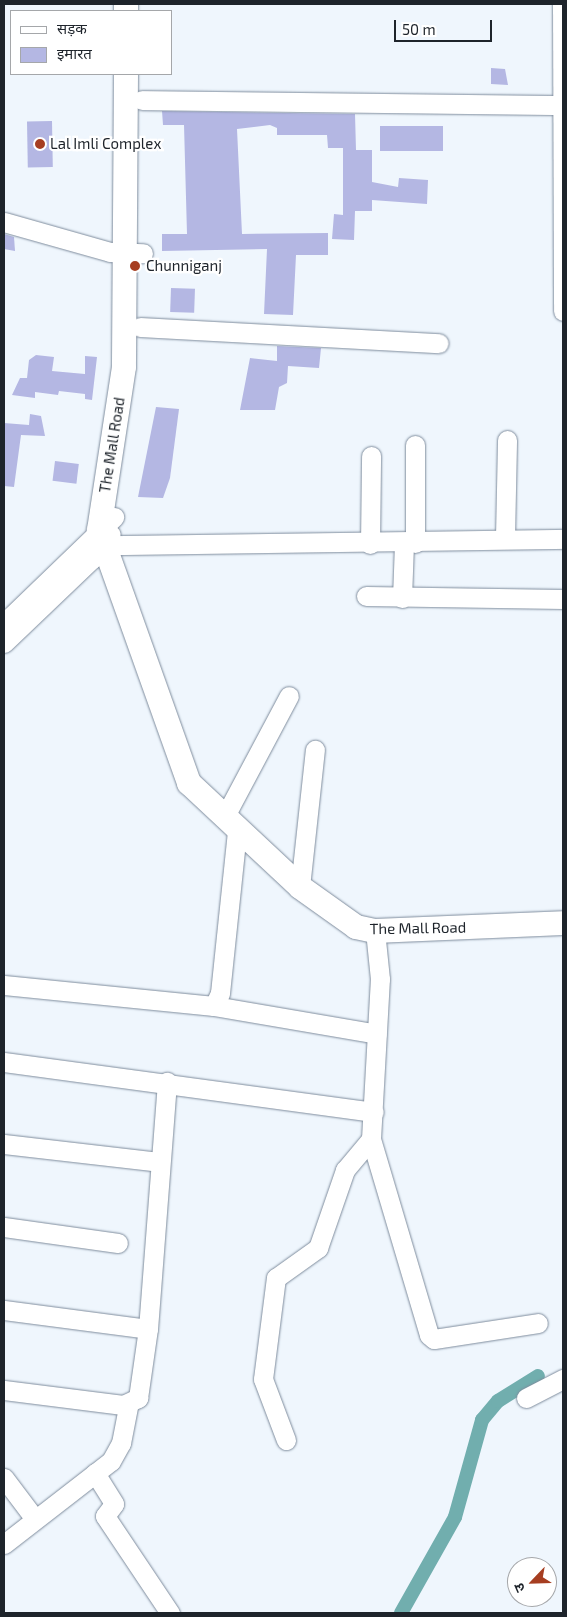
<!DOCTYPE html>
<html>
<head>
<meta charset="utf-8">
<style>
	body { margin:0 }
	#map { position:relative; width:567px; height:1617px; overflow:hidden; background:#eff6fd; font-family:"Exo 2","Noto Sans Devanagari",sans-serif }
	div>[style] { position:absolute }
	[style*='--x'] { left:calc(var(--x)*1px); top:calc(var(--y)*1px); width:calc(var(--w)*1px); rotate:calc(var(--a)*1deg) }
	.canal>* { height:14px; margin:-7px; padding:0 7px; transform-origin:7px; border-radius:7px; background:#71aeae }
	.building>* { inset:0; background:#b4b7e3; transform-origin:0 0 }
	.roads { filter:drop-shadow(0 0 1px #7e8c9d) drop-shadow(0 0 1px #7e8c9d) }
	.minor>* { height:19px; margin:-9.5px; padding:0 9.5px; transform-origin:9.5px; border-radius:9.5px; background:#fff }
	.major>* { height:24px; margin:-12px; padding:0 12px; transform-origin:12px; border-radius:12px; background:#fff }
	.dots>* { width:14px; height:14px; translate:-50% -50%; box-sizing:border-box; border:2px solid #fff; border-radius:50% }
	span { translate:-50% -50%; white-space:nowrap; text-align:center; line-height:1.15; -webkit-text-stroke:4.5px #fff; paint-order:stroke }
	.poi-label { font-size:15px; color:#1e242b }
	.left { translate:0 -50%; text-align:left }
	.street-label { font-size:15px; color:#1e242b }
	.frame { position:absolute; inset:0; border:5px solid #1e242b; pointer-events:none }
	.legend { position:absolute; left:10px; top:10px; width:162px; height:65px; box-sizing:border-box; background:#fff; border:1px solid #a5a7aa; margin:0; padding:6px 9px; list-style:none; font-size:15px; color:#1e242b }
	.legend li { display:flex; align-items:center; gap:10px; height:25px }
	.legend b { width:25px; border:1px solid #a5a7aa }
	.north { position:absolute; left:507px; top:1557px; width:50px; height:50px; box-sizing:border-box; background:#fff; border:1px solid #a5a7aa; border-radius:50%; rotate:246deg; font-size:14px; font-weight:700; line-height:20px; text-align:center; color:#1e242b }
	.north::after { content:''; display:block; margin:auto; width:18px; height:22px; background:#a63e21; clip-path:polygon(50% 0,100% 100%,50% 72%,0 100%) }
	.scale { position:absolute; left:394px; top:20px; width:98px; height:22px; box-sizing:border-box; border:2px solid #1e242b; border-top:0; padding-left:6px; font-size:15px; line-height:18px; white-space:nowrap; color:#1e242b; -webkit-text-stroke:4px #fff; paint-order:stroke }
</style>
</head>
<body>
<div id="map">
	<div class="canal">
		<i style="--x:401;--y:1613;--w:110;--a:-60.6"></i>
		<i style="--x:455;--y:1517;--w:101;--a:-74.4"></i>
		<i style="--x:482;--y:1420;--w:25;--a:-50"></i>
		<i style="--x:498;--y:1401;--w:47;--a:-32"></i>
	</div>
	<div class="building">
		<i style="clip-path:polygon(491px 68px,505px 69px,508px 85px,491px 84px)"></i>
		<i style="clip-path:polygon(162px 111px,355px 114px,356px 150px,372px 150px,372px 182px,398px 187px,399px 178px,428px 180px,427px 204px,372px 200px,372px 211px,355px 211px,354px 240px,332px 239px,334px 214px,343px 215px,343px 148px,328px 148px,327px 135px,277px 135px,277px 128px,270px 125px,237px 129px,242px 234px,328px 233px,328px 255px,296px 255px,293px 315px,264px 314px,267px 249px,162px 251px,162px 234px,187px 234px,184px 125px,163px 125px)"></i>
		<i style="left:52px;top:121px;width:46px;height:25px;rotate:89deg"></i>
		<i style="left:443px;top:126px;width:25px;height:63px;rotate:90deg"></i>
		<i style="clip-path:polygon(4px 234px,14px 237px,15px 251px,4px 249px)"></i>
		<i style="left:171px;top:288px;width:24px;height:24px;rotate:2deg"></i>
		<i style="clip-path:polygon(277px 346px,321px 348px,319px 368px,288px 366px,287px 383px,279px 387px,275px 410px,240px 410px,250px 358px,277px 361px)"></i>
		<i style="clip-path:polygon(36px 355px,54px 357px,52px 371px,85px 374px,85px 356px,97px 357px,92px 400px,85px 399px,85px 394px,59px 391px,58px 395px,35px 392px,35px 398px,12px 395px,20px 378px,27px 378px,29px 360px)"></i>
		<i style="clip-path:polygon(156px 407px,179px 409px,170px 478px,163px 498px,138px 497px)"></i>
		<i style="clip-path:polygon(30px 414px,41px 416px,45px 436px,21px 435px,14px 487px,4px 486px,4px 423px,29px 425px)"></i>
		<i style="left:55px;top:461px;width:24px;height:20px;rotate:7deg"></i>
	</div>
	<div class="roads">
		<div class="minor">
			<i style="--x:562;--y:4;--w:307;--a:89.8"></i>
			<i style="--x:142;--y:100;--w:421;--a:0.7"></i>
			<i style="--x:4;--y:222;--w:110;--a:15.8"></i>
			<i style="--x:110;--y:252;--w:33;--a:2"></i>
			<i style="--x:140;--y:327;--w:299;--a:3.1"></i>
			<i style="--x:505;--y:537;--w:97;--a:-88.8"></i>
			<i style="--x:415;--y:543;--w:98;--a:-90"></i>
			<i style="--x:370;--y:544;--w:88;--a:-89.3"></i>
			<i style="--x:116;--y:545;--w:447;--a:-0.8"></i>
			<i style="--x:366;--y:596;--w:197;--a:0.9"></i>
			<i style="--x:402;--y:598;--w:55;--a:-87.9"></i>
			<i style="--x:4;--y:623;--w:153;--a:-43.9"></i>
			<i style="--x:4;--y:643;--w:122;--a:-43.7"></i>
			<i style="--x:92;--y:559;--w:31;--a:-53"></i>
			<i style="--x:224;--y:818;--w:138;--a:-62"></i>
			<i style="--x:300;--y:887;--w:138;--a:-83.8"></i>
			<i style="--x:4;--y:985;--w:211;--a:5.7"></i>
			<i style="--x:214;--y:1006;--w:14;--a:-65"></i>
			<i style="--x:220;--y:993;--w:164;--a:-84"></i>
			<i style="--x:214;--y:1006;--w:165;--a:9.7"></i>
			<i style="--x:4;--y:1062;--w:373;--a:7.7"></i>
			<i style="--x:371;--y:1139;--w:204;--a:73.5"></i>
			<i style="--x:429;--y:1335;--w:6;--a:39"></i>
			<i style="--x:434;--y:1339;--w:105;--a:-8.7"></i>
			<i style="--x:4;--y:1144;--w:156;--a:6.6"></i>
			<i style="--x:4;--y:1227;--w:115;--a:8"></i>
			<i style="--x:4;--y:1310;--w:145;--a:7.5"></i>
			<i style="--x:4;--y:1390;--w:120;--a:7.2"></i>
			<i style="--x:123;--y:1405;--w:17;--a:-25"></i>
			<i style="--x:138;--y:1398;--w:70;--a:-81.8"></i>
			<i style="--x:148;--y:1329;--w:248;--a:-85.6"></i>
			<i style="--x:526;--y:1398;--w:42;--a:-27.2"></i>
			<i style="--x:286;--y:1440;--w:65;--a:-110.7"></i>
			<i style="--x:263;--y:1379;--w:102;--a:-82.7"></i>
			<i style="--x:276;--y:1278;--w:52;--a:-35.5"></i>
			<i style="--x:318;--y:1248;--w:83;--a:-70.9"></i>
			<i style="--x:345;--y:1170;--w:40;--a:-50"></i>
			<i style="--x:371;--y:1139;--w:160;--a:-86.8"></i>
			<i style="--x:380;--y:979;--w:48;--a:-95.9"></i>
			<i style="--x:95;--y:1473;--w:36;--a:58"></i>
			<i style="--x:114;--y:1504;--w:15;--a:127"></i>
			<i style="--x:105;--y:1516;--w:117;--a:56.2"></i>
			<i style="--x:4;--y:1478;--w:51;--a:52.9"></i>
			<i style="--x:4;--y:1544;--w:135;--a:-37.8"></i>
			<i style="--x:111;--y:1461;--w:21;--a:-61"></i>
			<i style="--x:121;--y:1443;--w:38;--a:-79"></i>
		</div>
		<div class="major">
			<i style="--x:126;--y:4;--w:7;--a:90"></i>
			<i style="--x:126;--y:74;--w:293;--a:90.4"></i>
			<i style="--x:124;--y:367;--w:165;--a:98.7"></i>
			<i style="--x:99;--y:530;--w:269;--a:70.4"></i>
			<i style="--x:189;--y:783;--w:152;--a:43.1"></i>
			<i style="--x:300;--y:887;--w:69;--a:35.5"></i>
			<i style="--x:356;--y:927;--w:19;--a:12"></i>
			<i style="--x:375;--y:931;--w:188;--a:-2.4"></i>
		</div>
	</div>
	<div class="dots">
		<i style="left:40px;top:144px;background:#a63e21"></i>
		<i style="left:135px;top:266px;background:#a63e21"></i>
	</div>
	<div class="poi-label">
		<span class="left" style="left:50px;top:144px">Lal Imli Complex</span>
		<span class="left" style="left:146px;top:266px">Chunniganj</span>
	</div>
	<div class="street-label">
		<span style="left:112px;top:445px;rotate:-81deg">The Mall Road</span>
		<span style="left:418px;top:928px;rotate:-1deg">The Mall Road</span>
	</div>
	<div class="frame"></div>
	<ul class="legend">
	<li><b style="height:6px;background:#fff"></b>सड़क</li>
	<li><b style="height:14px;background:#b4b7e3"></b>इमारत</li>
	</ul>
	<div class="north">उ</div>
	<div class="scale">50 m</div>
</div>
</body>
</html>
